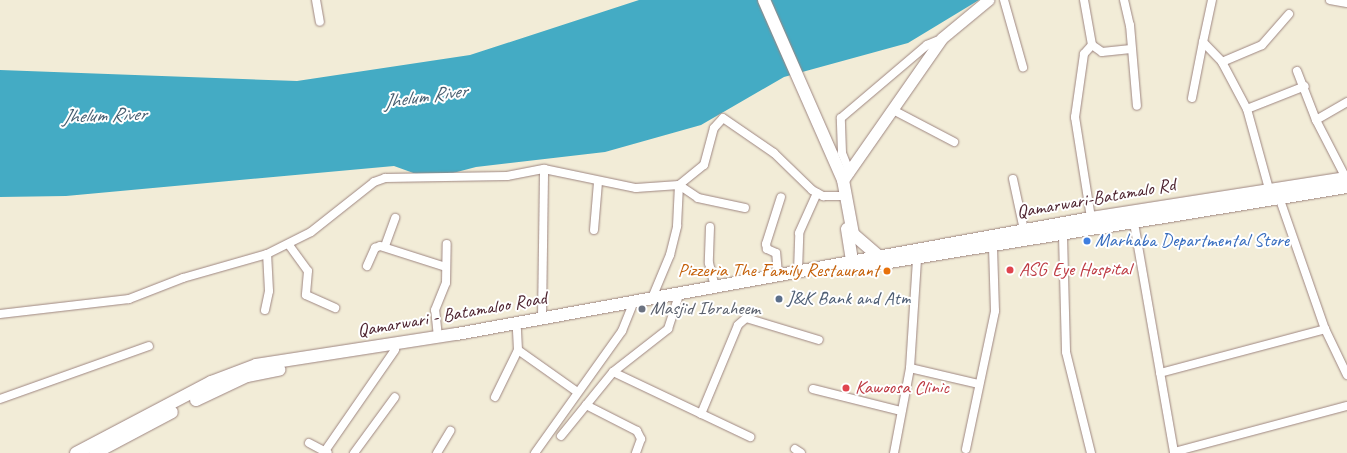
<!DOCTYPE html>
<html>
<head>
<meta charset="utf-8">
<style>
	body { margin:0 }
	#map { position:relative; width:1347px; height:453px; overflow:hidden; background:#f2ecd7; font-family:Caveat,sans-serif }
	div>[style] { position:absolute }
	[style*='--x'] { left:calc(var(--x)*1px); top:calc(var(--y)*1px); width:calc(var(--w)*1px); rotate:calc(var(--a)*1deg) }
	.water>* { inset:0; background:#44abc4 }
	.roads { filter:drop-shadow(0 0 1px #9e8681) drop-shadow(0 0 1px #9e8681) }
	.street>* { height:8px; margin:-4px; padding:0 4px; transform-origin:4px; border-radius:4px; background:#fff }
	.secondary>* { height:11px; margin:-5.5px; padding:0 5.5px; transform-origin:5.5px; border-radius:5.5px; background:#fff }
	.primary>* { height:12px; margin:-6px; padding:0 6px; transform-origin:6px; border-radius:6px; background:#fff }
	.dots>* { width:11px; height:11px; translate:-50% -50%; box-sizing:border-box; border:2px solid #fff; border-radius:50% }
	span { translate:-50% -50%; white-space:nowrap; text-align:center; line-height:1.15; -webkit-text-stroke:4px #fff; paint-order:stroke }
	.street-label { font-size:19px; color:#4a1f2b }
	.shop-label { font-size:19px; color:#366cbe }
	.left { translate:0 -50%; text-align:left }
	.health-label { font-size:19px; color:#be3a42 }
	.food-label { font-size:19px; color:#c56008 }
	.right { translate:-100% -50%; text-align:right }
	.service-label { font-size:19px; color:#4e5e75 }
	.worship-label { font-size:19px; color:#5b616d }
	.water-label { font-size:20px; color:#475e70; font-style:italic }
</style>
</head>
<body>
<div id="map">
	<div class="water">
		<i style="clip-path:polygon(639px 0,979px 0,908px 43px,784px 77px,701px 125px,605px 152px,476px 167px,430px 179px,394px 166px,66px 196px,0 197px,0 70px,297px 81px,470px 55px)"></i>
	</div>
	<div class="roads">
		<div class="street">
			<i style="--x:316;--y:0;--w:22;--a:80"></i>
			<i style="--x:1004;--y:0;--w:70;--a:74.2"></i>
			<i style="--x:1084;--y:0;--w:46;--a:79.9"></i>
			<i style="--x:1092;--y:45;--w:12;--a:132"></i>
			<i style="--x:1084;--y:54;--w:64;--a:98.1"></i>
			<i style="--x:1075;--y:117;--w:102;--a:81"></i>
			<i style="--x:1124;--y:0;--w:26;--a:77"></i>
			<i style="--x:1130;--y:25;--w:81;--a:85.1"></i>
			<i style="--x:1212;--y:0;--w:43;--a:102.1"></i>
			<i style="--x:1203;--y:42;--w:28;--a:46"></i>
			<i style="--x:1222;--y:62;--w:53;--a:62"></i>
			<i style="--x:1247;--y:109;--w:83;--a:74.6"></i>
			<i style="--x:1330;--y:0;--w:17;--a:10"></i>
			<i style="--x:1092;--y:45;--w:12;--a:35"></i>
			<i style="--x:1102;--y:52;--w:29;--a:-6"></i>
			<i style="--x:1222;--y:62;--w:43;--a:-23"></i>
			<i style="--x:1262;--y:45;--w:41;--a:-48.9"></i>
			<i style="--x:1297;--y:71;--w:53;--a:68.8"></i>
			<i style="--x:1316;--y:120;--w:65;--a:62.7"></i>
			<i style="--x:1192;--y:98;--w:57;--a:-78.9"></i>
			<i style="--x:1247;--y:109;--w:62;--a:-21.6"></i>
			<i style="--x:893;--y:110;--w:69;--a:27.7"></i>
			<i style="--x:1316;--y:120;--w:36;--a:-30"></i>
			<i style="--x:850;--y:173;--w:22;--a:-112"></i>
			<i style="--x:842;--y:153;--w:35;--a:-92"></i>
			<i style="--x:841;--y:118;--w:113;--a:-40.3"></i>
			<i style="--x:927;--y:45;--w:15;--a:-23"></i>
			<i style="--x:1013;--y:179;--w:52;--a:77.8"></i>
			<i style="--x:679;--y:185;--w:23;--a:34"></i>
			<i style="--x:698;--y:198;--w:48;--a:12"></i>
			<i style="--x:1279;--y:197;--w:140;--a:70.8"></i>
			<i style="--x:1325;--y:329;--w:51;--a:64.4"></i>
			<i style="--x:1134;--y:223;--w:233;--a:80.1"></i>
			<i style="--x:710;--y:227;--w:36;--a:92"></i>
			<i style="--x:709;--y:263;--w:25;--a:76"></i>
			<i style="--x:594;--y:230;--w:48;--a:-85.2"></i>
			<i style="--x:1063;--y:236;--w:116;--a:88.5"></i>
			<i style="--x:1066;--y:352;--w:104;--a:76.1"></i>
			<i style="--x:289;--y:245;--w:32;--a:54"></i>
			<i style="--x:308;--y:271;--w:24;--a:95"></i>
			<i style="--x:306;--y:295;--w:32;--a:24"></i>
			<i style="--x:385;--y:246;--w:30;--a:-70"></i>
			<i style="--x:367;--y:266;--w:20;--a:-66"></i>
			<i style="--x:375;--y:248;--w:5;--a:-22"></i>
			<i style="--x:380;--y:246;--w:69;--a:17.7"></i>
			<i style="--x:798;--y:271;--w:38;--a:-88"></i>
			<i style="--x:799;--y:233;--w:44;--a:-65.8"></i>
			<i style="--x:778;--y:274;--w:21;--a:-95"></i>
			<i style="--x:776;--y:253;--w:10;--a:-156"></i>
			<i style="--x:767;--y:249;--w:5;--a:-101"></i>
			<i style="--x:766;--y:244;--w:49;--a:-72.3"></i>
			<i style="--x:652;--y:298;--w:47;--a:-67.3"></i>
			<i style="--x:670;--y:255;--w:30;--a:-76"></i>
			<i style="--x:677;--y:226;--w:41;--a:-87.2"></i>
			<i style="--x:265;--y:310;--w:19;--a:-78"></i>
			<i style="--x:269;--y:291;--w:37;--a:-93"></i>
			<i style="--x:0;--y:314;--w:130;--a:-6.6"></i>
			<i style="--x:129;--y:299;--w:58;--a:-21.3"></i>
			<i style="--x:183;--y:278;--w:87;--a:-15.9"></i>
			<i style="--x:267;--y:254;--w:49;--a:-26.6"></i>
			<i style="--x:311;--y:232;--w:80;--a:-38.4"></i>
			<i style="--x:374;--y:182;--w:12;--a:-20"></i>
			<i style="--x:385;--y:178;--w:122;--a:-0.9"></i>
			<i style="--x:507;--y:176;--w:38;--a:-11"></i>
			<i style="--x:544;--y:169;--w:94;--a:11.7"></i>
			<i style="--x:636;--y:188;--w:43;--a:-4"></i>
			<i style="--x:679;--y:185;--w:32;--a:-39"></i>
			<i style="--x:704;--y:165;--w:38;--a:-75"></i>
			<i style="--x:714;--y:128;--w:13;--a:-48"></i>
			<i style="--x:723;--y:118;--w:62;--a:34.5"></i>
			<i style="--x:774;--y:153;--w:53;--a:44.2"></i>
			<i style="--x:812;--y:190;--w:13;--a:29"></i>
			<i style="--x:823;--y:196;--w:24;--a:0"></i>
			<i style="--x:542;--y:318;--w:149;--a:-89.2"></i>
			<i style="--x:438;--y:337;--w:27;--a:-96"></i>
			<i style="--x:435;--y:310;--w:29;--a:-68"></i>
			<i style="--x:446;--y:283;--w:39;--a:-89"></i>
			<i style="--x:518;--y:350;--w:71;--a:35.3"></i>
			<i style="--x:910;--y:368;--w:71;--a:13.1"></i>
			<i style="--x:613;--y:372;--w:152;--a:25.4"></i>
			<i style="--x:1160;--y:373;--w:171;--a:-14.9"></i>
			<i style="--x:813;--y:389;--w:91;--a:14"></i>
			<i style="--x:495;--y:397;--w:52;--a:-63.9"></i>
			<i style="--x:518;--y:350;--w:21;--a:-93"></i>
			<i style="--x:0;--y:399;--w:158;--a:-19.6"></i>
			<i style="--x:586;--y:405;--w:57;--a:27"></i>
			<i style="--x:637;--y:431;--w:9;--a:63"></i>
			<i style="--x:641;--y:439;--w:15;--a:110"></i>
			<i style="--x:701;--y:414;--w:96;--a:-67.4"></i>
			<i style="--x:738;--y:325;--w:11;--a:-41"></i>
			<i style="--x:746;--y:318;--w:76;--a:16.8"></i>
			<i style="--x:561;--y:436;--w:82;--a:-50.9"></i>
			<i style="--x:613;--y:372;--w:70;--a:-38"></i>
			<i style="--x:668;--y:329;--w:32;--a:-72"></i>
			<i style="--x:309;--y:443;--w:21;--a:28"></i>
			<i style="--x:795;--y:449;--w:7;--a:34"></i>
			<i style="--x:966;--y:449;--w:141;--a:-78.1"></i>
			<i style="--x:995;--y:311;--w:64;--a:-91.8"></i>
			<i style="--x:325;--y:451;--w:123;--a:-55.3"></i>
			<i style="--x:1174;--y:452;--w:179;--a:-14.9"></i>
			<i style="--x:354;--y:453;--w:69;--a:-53.8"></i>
			<i style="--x:437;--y:453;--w:26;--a:-59"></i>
			<i style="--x:535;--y:453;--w:150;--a:-54.5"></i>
			<i style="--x:622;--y:331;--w:27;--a:-68"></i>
			<i style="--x:894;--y:453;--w:86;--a:-79.3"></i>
			<i style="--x:910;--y:368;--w:108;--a:-86.3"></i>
		</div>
		<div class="secondary">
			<i style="--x:843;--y:180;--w:173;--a:-55.1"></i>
			<i style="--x:942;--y:38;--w:60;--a:-39.6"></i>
		</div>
		<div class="primary">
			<i style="--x:764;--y:0;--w:197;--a:66.3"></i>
			<i style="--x:843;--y:180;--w:55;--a:79.5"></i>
			<i style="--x:853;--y:234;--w:33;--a:41"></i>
			<i style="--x:847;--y:229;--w:39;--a:81"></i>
			<i style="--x:853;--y:268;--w:501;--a:-9.31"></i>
			<i style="--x:196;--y:400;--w:56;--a:-25.2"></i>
			<i style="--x:247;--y:376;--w:33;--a:-11"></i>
			<i style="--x:76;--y:453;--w:153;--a:-27.7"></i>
			<i style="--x:211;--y:382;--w:48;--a:-20.7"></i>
			<i style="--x:256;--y:365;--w:203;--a:-8.8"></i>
			<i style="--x:457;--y:334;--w:645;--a:-10.37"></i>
			<i style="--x:1091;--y:218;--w:259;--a:-8.9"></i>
			<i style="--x:95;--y:453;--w:87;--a:-28"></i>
		</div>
	</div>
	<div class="dots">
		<i style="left:1087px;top:241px;background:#3f7fe0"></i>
		<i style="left:1010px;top:270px;background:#e0444e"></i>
		<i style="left:887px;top:271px;background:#e8710a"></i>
		<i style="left:779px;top:299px;background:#5c6f8a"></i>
		<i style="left:642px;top:309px;background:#6b7280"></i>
		<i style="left:846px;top:388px;background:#e0444e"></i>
	</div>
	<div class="street-label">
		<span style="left:1096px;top:199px;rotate:-10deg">Qamarwari-Batamalo Rd</span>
		<span style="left:452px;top:315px;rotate:-10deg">Qamarwari - Batamaloo Road</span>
	</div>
	<div class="shop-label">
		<span class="left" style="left:1095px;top:241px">Marhaba Departmental Store</span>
	</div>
	<div class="health-label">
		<span class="left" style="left:1019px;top:270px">ASG Eye Hospital</span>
		<span class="left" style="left:855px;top:388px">Kawoosa Clinic</span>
	</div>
	<div class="food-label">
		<span class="right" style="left:879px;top:271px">Pizzeria The Family Restaurant</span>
	</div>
	<div class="service-label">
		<span class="left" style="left:787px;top:299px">J&amp;K Bank and Atm</span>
	</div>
	<div class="worship-label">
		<span class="left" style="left:650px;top:309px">Masjid Ibraheem</span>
	</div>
	<div class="water-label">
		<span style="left:425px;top:96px;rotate:-8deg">Jhelum River</span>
		<span style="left:104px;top:115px;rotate:-2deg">Jhelum River</span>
	</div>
</div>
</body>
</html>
